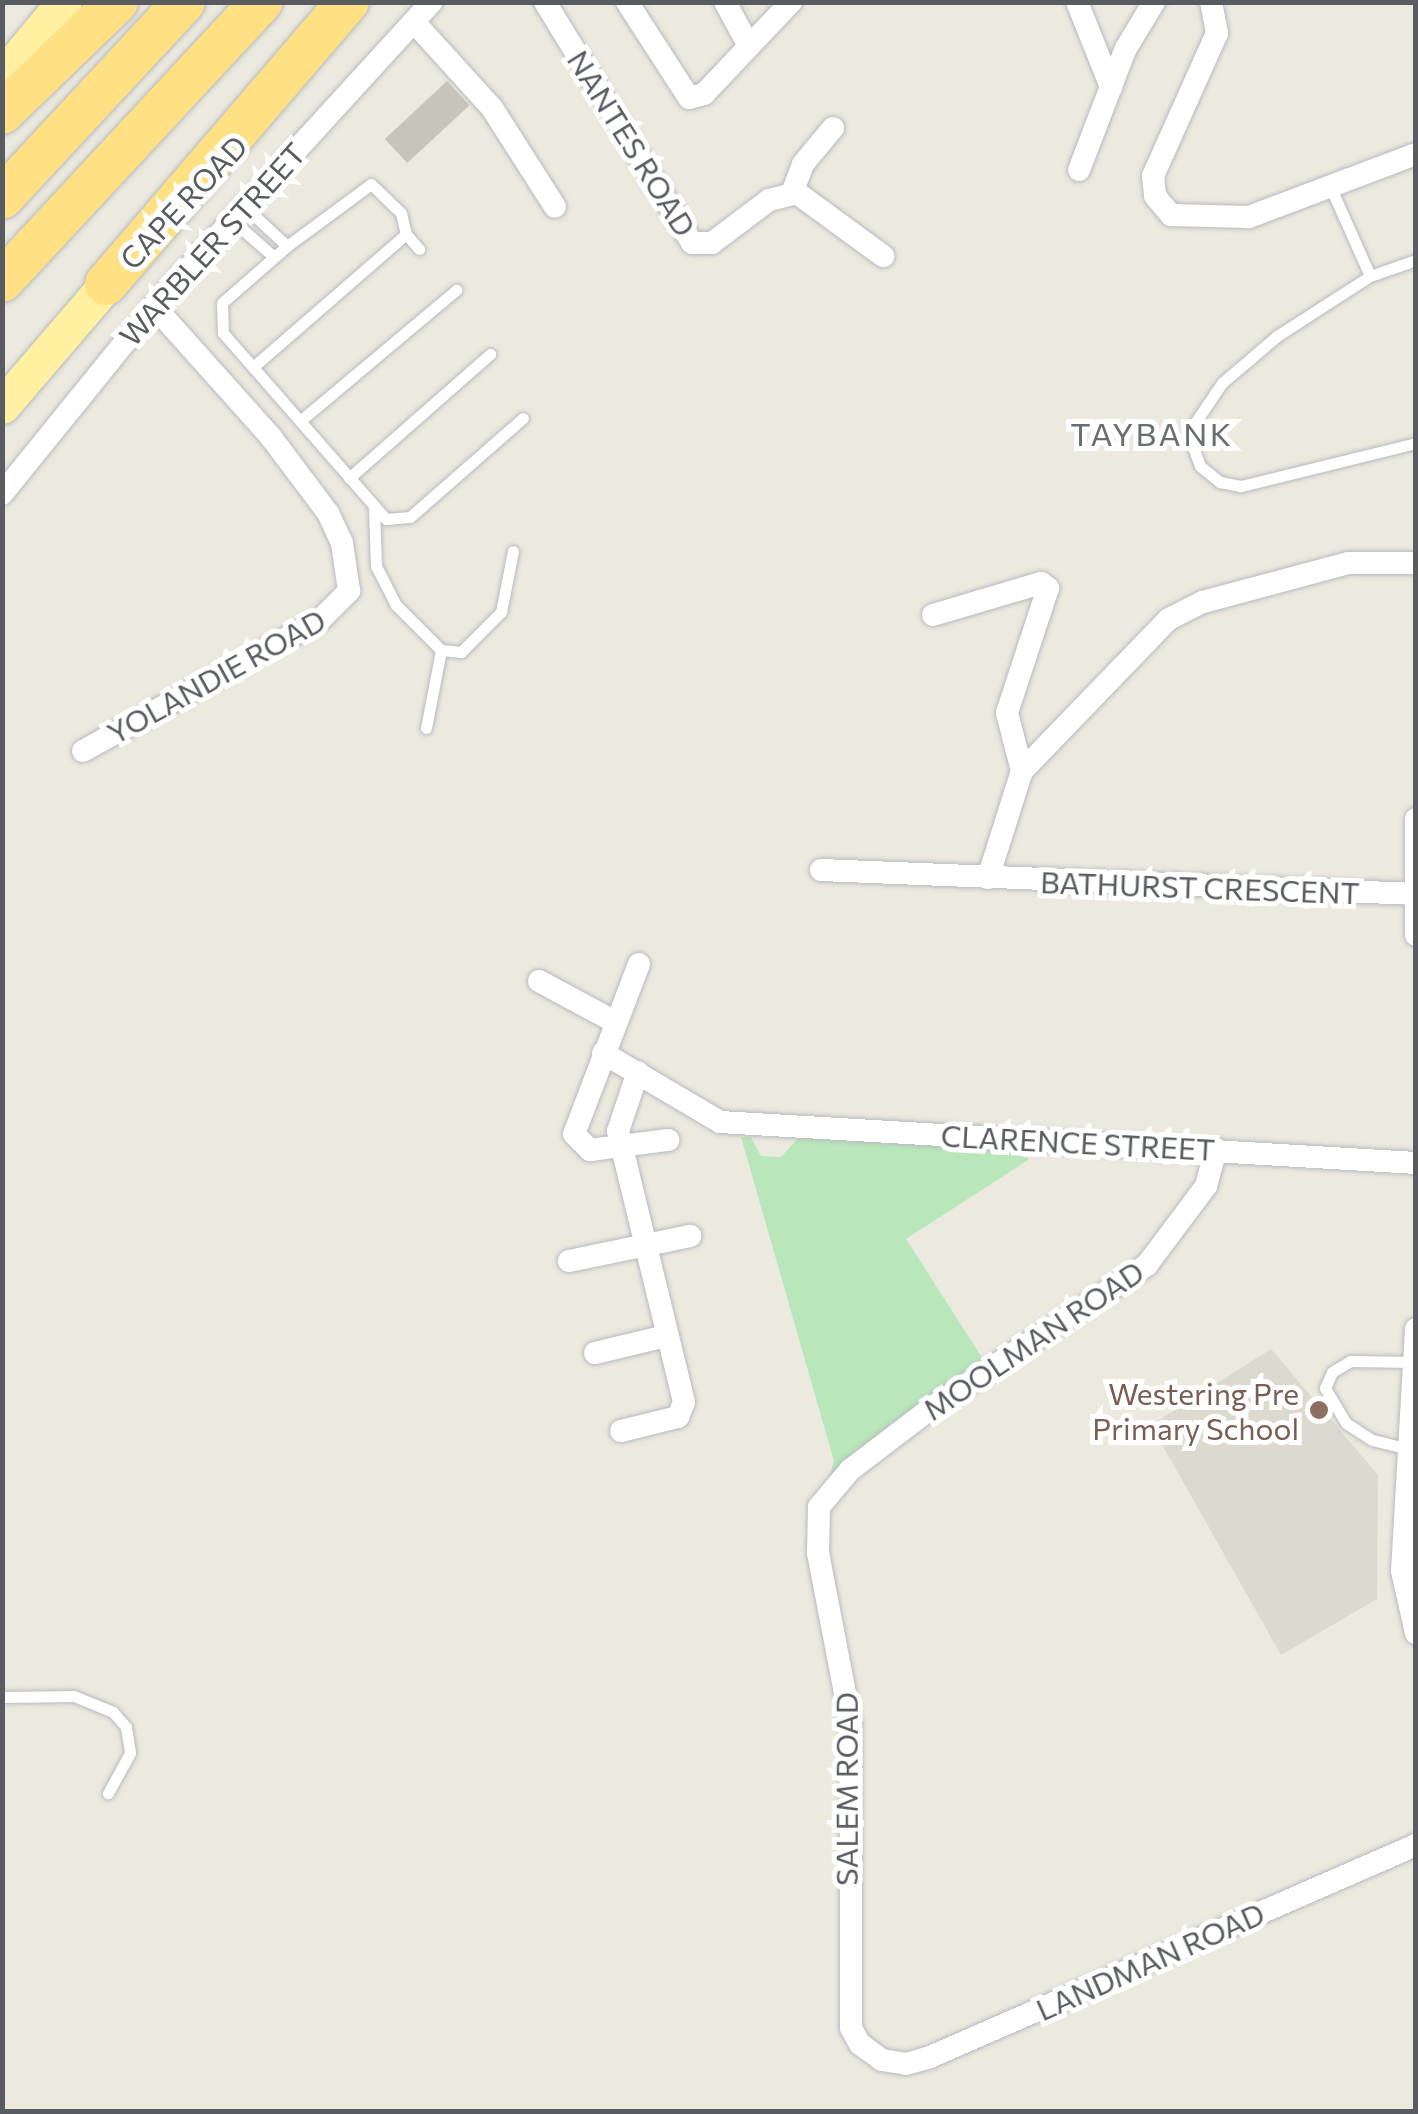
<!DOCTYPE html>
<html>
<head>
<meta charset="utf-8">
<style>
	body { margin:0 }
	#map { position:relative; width:1418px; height:2114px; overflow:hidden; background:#eceadf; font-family:Commissioner,sans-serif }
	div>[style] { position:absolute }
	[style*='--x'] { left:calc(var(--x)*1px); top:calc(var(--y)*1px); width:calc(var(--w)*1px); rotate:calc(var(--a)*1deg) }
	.education>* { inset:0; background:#dcd9ce }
	.green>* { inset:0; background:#b9e6ba }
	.building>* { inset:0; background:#c7c4bc; transform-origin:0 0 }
	.roads { filter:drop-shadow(0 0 2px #b7babf) drop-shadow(0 0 2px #b7babf) }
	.service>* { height:11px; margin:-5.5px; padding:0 5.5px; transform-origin:5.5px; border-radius:5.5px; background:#fff }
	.minor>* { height:22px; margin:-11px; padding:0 11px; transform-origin:11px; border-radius:11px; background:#fff }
	.primary>* { height:35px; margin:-17.5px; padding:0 17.5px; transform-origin:17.5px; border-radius:17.5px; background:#fff1a1 }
	.motorway>* { height:42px; margin:-21px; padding:0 21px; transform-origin:21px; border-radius:21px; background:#ffe183 }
	.dots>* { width:28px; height:28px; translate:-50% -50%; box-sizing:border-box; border:5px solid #fff; border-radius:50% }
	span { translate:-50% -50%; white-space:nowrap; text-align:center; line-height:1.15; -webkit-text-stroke:10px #fff; paint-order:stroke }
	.street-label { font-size:30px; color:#585c61 }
	.education-label { font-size:30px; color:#785e54 }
	.right { translate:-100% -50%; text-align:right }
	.neighbourhood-label { font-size:32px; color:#696e73; letter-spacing:2.5px }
	.frame { position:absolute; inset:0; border:5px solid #585c61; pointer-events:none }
</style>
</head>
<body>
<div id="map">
	<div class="education">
		<i style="clip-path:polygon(1271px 1349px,1378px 1475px,1377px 1599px,1281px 1655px,1151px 1425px)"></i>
	</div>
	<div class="green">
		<i style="clip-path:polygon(800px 1136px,1029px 1149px,1028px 1160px,906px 1239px,983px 1359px,830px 1475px,834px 1461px,741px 1137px,751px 1137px,761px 1156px,781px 1157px)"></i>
	</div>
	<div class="building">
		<i style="left:447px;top:81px;width:33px;height:85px;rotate:47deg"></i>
	</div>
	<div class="roads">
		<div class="service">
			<i style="--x:1330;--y:186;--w:98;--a:66"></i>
			<i style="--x:245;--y:207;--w:57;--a:42.9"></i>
			<i style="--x:287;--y:246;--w:86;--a:138.8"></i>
			<i style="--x:222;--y:303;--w:30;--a:88"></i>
			<i style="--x:223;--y:333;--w:247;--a:48.8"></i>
			<i style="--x:386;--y:519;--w:24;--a:-5"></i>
			<i style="--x:410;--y:517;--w:150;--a:-41.2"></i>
			<i style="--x:232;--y:220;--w:56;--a:41.4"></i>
			<i style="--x:287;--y:246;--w:104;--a:-36.4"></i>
			<i style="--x:371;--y:184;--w:42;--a:44"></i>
			<i style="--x:401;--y:213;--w:22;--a:77"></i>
			<i style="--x:1416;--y:260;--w:49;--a:160.8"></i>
			<i style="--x:1370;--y:276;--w:111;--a:147.2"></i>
			<i style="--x:1277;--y:336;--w:72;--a:139.5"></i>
			<i style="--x:1222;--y:383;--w:60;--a:124.2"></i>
			<i style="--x:1188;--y:433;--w:35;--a:70"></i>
			<i style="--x:1200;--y:466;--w:26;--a:39"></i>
			<i style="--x:1220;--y:482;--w:21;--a:11"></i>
			<i style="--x:1241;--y:486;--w:180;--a:-13.8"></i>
			<i style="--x:253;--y:367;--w:203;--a:-41"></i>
			<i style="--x:406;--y:234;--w:20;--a:49"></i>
			<i style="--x:300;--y:421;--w:204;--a:-40"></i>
			<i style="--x:349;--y:478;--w:188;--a:-41.3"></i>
			<i style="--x:374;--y:509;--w:57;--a:88"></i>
			<i style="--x:376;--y:566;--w:44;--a:62.9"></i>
			<i style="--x:396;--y:605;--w:64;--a:45"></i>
			<i style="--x:441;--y:650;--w:20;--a:6"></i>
			<i style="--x:461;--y:652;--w:57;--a:-45"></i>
			<i style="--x:501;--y:612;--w:62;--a:-78.9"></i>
			<i style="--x:426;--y:728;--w:79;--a:-79.1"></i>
			<i style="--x:1409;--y:1449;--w:38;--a:-166"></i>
			<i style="--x:1372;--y:1440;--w:31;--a:-147"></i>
			<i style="--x:1346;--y:1423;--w:41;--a:-121"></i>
			<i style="--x:1325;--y:1388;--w:17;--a:-66"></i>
			<i style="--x:1332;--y:1372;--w:21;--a:-31"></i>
			<i style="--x:1350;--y:1361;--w:64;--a:0.9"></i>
			<i style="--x:2;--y:1697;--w:72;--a:-0.8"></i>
			<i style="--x:74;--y:1696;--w:42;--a:22.3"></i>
			<i style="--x:113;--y:1712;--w:20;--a:49"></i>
			<i style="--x:126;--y:1727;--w:26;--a:81"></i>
			<i style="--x:130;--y:1753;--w:46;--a:118.8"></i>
		</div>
		<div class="minor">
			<i style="--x:545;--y:2;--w:282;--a:58.6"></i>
			<i style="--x:692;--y:243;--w:20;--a:0"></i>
			<i style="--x:712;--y:243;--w:71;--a:-37"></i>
			<i style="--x:769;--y:200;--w:29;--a:-14"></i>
			<i style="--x:797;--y:193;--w:107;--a:36.2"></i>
			<i style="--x:627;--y:2;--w:114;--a:57.1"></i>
			<i style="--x:689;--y:98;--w:16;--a:-15"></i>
			<i style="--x:704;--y:94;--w:127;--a:-46.6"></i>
			<i style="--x:725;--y:2;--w:50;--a:61.4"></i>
			<i style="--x:1077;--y:2;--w:92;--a:68.2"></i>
			<i style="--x:1211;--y:2;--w:32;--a:79"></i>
			<i style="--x:1217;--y:33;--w:157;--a:114.1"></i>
			<i style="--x:1153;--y:176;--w:20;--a:84"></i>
			<i style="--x:1155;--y:196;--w:25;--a:50"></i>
			<i style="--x:1171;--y:215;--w:78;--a:1.5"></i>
			<i style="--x:1249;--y:217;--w:178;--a:-20.7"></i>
			<i style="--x:414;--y:22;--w:116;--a:47.8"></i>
			<i style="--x:492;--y:108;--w:117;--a:57.5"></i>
			<i style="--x:1079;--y:170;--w:129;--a:-69"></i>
			<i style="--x:1125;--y:50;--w:56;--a:-58.9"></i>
			<i style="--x:792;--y:193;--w:31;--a:-69"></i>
			<i style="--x:803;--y:164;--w:47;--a:-50.2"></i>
			<i style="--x:2;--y:494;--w:242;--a:-51"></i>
			<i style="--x:154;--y:306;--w:412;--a:-47.6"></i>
			<i style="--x:933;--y:615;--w:113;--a:-16.5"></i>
			<i style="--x:1041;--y:583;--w:9;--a:36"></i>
			<i style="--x:1048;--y:588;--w:132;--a:108.2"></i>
			<i style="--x:1007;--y:713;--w:60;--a:75.5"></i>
			<i style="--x:83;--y:751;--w:272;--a:-29"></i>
			<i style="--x:321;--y:619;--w:40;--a:-45"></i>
			<i style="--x:349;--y:591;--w:49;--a:-98.3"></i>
			<i style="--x:342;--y:543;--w:33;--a:-115"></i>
			<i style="--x:328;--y:513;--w:95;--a:-126.9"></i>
			<i style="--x:271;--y:437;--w:176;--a:-131.8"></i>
			<i style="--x:1416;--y:819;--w:116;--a:90"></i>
			<i style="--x:821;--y:870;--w:595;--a:2.31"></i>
			<i style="--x:988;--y:878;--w:112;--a:-72.4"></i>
			<i style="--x:1022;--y:771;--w:211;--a:-46"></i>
			<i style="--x:1169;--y:619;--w:38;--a:-27"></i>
			<i style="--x:1203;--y:602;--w:151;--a:-15"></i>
			<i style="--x:1349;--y:563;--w:67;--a:0"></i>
			<i style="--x:639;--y:964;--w:182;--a:110.9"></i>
			<i style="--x:574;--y:1134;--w:23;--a:45"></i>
			<i style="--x:590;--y:1150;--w:79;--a:-7.3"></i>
			<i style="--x:539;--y:981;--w:86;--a:28.3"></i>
			<i style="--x:603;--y:1053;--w:136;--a:30.5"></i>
			<i style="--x:720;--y:1122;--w:697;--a:3.37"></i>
			<i style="--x:1216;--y:1149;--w:38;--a:105"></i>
			<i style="--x:1206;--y:1186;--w:99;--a:126.8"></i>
			<i style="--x:1147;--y:1265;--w:255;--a:146.5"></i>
			<i style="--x:934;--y:1406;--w:106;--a:142.7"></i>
			<i style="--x:850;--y:1470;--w:48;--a:130"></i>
			<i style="--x:819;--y:1507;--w:46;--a:91.2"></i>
			<i style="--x:818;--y:1553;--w:175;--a:79.1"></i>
			<i style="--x:851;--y:1725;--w:303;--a:90"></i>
			<i style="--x:851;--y:2028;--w:18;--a:61"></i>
			<i style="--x:860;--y:2044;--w:27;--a:36"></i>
			<i style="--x:882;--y:2060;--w:24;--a:9"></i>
			<i style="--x:906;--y:2064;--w:25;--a:-16"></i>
			<i style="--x:930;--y:2057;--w:530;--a:-23.57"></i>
			<i style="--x:569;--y:1261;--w:124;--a:-11.7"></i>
			<i style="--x:1416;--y:1329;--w:242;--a:93.3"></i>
			<i style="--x:1402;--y:1571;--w:64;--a:77.3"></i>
			<i style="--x:595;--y:1353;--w:73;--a:-13.5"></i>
			<i style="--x:621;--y:1431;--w:59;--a:-13.8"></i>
			<i style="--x:678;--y:1417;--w:16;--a:-68"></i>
			<i style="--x:684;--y:1402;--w:279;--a:-103.7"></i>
			<i style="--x:618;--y:1131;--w:62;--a:-71.3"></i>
		</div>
		<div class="primary">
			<i style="--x:2;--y:77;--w:97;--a:-50.4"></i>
			<i style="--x:2;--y:406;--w:184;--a:-49.4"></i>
		</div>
		<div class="motorway">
			<i style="--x:2;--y:113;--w:160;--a:-44"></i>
			<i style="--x:2;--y:198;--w:267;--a:-47.1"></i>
			<i style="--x:2;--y:281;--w:381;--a:-47.1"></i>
			<i style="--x:106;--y:284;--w:372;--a:-49.4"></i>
		</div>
	</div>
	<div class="dots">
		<i style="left:1319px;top:1410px;background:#8d6e63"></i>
	</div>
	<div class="street-label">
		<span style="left:632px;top:143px;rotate:58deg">NANTES ROAD</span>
		<span style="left:183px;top:202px;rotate:-47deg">CAPE ROAD</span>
		<span style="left:212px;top:244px;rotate:-48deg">WARBLER STREET</span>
		<span style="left:216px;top:676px;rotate:-29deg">YOLANDIE ROAD</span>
		<span style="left:1200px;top:887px;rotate:2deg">BATHURST CRESCENT</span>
		<span style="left:1078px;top:1142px;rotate:3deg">CLARENCE STREET</span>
		<span style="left:1033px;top:1340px;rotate:-34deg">MOOLMAN ROAD</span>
		<span style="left:846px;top:1789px;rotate:-90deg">SALEM ROAD</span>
		<span style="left:1150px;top:1961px;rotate:-24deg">LANDMAN ROAD</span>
	</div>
	<div class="education-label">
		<span class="right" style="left:1299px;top:1410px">Westering Pre<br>Primary School</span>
	</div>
	<div class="neighbourhood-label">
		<span style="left:1152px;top:433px">TAYBANK</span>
	</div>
	<div class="frame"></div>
</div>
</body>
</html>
